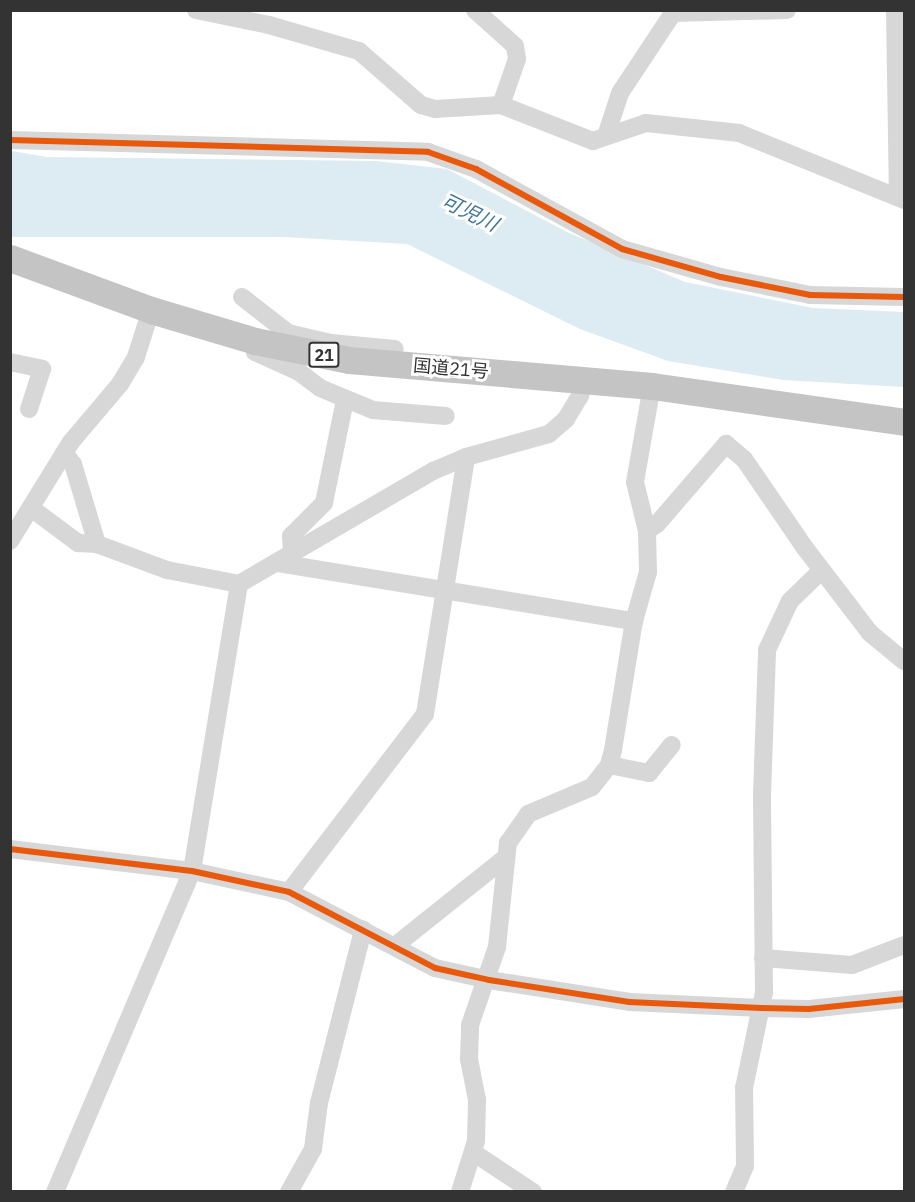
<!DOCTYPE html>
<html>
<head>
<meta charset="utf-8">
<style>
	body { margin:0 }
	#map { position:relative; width:915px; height:1202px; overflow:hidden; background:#fff; font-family:"IBM Plex Sans","Noto Sans JP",sans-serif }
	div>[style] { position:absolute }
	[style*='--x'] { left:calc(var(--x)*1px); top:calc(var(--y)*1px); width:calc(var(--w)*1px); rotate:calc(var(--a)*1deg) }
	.water>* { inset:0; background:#ddebf3 }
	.minor>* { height:18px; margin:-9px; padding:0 9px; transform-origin:9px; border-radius:9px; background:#d7d7d7 }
	.highway>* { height:27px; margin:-13.5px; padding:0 13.5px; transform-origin:13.5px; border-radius:13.5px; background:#c4c4c4 }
	.cycleway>* { height:6px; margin:-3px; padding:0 3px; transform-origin:3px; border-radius:3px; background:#e8590c }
	span { translate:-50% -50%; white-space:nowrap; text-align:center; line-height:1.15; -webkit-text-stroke:6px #fff; paint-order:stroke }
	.shield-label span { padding:2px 4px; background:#fff; border:2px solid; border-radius:4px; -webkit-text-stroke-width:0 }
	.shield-label { font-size:16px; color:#333; font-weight:700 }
	.street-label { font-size:18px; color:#333 }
	.water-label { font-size:20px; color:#3f7597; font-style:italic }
	.frame { position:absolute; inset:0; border:12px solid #333; pointer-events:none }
</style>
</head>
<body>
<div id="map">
	<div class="water">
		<i style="clip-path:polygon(11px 151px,47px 157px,376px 161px,447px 169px,567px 232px,685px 282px,813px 308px,904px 312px,904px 387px,784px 380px,668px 361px,580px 329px,407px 244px,284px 237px,11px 237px)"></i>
	</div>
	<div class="minor">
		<i style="--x:196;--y:10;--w:75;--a:11.6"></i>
		<i style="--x:269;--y:25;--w:94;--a:16.1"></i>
		<i style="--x:359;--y:51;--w:82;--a:41.1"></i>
		<i style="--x:421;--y:105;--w:15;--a:16"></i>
		<i style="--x:435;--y:109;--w:66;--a:-3.5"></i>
		<i style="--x:501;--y:105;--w:99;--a:21.4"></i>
		<i style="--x:593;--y:141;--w:56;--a:-18.8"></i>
		<i style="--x:646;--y:123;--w:94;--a:6.1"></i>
		<i style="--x:739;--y:133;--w:178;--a:22.1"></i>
		<i style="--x:475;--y:10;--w:54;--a:42"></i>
		<i style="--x:515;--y:46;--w:13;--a:81"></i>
		<i style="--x:517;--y:59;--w:49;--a:109.2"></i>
		<i style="--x:895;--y:10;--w:187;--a:89.1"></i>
		<i style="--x:606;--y:136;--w:45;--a:-72"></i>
		<i style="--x:620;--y:93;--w:96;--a:-56.5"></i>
		<i style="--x:673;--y:13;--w:114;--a:-1.5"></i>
		<i style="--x:10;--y:140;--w:418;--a:1.6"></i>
		<i style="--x:428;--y:152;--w:51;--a:19.5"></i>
		<i style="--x:476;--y:169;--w:166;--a:28.7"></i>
		<i style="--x:622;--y:249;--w:103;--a:15.8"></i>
		<i style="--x:721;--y:277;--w:91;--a:11.4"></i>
		<i style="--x:810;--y:295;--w:94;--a:1.2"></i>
		<i style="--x:242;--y:297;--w:58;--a:38"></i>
		<i style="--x:288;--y:333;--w:44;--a:13.1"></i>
		<i style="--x:331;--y:343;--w:64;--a:5.4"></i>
		<i style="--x:254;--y:346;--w:6;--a:81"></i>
		<i style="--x:255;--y:352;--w:48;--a:24.4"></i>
		<i style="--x:299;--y:372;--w:26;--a:37"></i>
		<i style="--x:320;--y:388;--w:57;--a:22.5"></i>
		<i style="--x:373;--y:410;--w:73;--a:4.7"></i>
		<i style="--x:10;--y:362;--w:33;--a:12"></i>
		<i style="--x:42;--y:369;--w:42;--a:108"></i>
		<i style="--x:64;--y:453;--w:14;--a:51"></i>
		<i style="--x:73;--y:464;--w:84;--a:73.3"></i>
		<i style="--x:31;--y:508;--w:59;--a:36.7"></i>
		<i style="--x:78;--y:543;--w:19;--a:3"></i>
		<i style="--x:97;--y:544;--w:75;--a:20.4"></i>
		<i style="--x:167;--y:570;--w:73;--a:11"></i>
		<i style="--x:647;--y:531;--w:12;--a:-35"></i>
		<i style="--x:657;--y:524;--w:106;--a:-49.2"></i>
		<i style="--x:726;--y:444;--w:23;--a:40"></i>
		<i style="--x:744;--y:459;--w:108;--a:55.6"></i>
		<i style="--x:805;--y:548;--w:107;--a:52.6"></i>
		<i style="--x:870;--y:633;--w:44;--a:39.5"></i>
		<i style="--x:10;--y:541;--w:116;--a:-58.4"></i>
		<i style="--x:71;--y:442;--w:76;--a:-49.8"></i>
		<i style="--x:120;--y:384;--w:31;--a:-59"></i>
		<i style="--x:136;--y:357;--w:49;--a:-72.3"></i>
		<i style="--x:292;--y:551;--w:15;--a:-94"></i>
		<i style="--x:291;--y:536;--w:47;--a:-45"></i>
		<i style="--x:324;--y:503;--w:105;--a:-78.5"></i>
		<i style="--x:278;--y:563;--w:361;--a:9.3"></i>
		<i style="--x:239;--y:584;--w:225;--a:-30.2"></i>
		<i style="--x:433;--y:471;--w:36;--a:-23"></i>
		<i style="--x:466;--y:457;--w:86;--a:-15.5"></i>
		<i style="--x:549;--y:434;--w:23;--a:-41"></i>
		<i style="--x:566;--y:419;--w:27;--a:-59"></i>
		<i style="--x:580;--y:396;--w:15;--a:-79"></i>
		<i style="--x:609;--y:765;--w:41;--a:11.3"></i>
		<i style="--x:649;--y:773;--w:36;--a:-51"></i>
		<i style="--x:10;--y:849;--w:183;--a:6.9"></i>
		<i style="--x:192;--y:871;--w:99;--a:12.2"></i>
		<i style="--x:289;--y:892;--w:165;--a:27.5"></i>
		<i style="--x:435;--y:968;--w:55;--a:12.5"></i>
		<i style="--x:489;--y:980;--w:142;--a:8.9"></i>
		<i style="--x:629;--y:1002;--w:132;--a:2.6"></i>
		<i style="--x:761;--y:1008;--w:48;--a:1.2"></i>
		<i style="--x:809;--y:1009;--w:96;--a:-6"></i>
		<i style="--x:289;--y:892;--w:224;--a:-52.6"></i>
		<i style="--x:425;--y:714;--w:260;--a:-80.9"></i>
		<i style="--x:396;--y:945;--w:139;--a:-38.6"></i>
		<i style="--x:763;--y:958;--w:89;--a:4.5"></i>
		<i style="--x:852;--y:965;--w:56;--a:-21"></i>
		<i style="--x:474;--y:1153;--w:71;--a:33.5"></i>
		<i style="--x:55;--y:1192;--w:349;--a:-66.9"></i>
		<i style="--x:192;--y:871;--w:291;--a:-80.7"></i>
		<i style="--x:289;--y:1192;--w:49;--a:-60.8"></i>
		<i style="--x:313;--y:1149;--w:46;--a:-82.6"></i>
		<i style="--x:319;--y:1103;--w:179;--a:-75.7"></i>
		<i style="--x:460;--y:1192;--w:53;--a:-72.6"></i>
		<i style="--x:476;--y:1141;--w:41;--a:-88.6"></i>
		<i style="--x:477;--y:1100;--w:42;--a:-101"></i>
		<i style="--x:469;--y:1059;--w:34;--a:-88"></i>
		<i style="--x:470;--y:1025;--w:83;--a:-70.9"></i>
		<i style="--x:497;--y:947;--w:105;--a:-84"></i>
		<i style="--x:508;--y:843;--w:35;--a:-55"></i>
		<i style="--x:528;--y:814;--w:69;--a:-22.9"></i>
		<i style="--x:592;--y:787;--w:28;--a:-52"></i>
		<i style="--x:609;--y:765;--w:16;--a:-75"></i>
		<i style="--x:613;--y:750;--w:131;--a:-80.8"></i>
		<i style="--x:634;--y:621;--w:51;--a:-74.1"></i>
		<i style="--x:648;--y:572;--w:41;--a:-91.4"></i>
		<i style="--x:647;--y:531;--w:50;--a:-103.8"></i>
		<i style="--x:635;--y:482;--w:97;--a:-80"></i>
		<i style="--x:734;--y:1192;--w:28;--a:-67"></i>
		<i style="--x:745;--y:1166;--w:78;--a:-90.7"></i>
		<i style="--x:744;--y:1088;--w:98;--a:-78.2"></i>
		<i style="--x:764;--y:992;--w:197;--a:-90.6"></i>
		<i style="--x:762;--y:795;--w:145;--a:-88"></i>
		<i style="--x:767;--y:650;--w:54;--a:-64.9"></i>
		<i style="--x:790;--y:601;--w:43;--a:-44.1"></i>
	</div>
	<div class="highway">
		<i style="--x:10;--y:258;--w:150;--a:20.2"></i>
		<i style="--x:151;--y:310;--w:109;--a:16.6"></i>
		<i style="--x:255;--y:341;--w:96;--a:11.4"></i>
		<i style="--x:349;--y:360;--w:304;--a:4.9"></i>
		<i style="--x:652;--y:386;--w:255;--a:8.1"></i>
	</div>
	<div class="cycleway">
		<i style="--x:10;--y:140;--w:418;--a:1.6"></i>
		<i style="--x:428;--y:152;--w:51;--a:19.5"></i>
		<i style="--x:476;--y:169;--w:166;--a:28.7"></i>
		<i style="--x:622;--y:249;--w:103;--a:15.8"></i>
		<i style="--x:721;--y:277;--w:91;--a:11.4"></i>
		<i style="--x:810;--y:295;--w:94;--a:1.2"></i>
		<i style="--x:10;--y:849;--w:183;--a:6.9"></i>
		<i style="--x:192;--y:871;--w:99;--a:12.2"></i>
		<i style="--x:289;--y:892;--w:165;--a:27.5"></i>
		<i style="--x:435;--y:968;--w:55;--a:12.5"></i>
		<i style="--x:489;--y:980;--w:142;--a:8.9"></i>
		<i style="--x:629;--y:1002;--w:132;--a:2.6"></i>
		<i style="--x:761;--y:1008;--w:48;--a:1.2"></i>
		<i style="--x:809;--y:1009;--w:96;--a:-6"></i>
	</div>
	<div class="shield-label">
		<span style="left:324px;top:355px">21</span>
	</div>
	<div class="street-label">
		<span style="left:451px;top:369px;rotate:5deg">国道21号</span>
	</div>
	<div class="water-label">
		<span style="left:470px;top:212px;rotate:26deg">可児川</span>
	</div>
	<div class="frame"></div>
</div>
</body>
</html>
